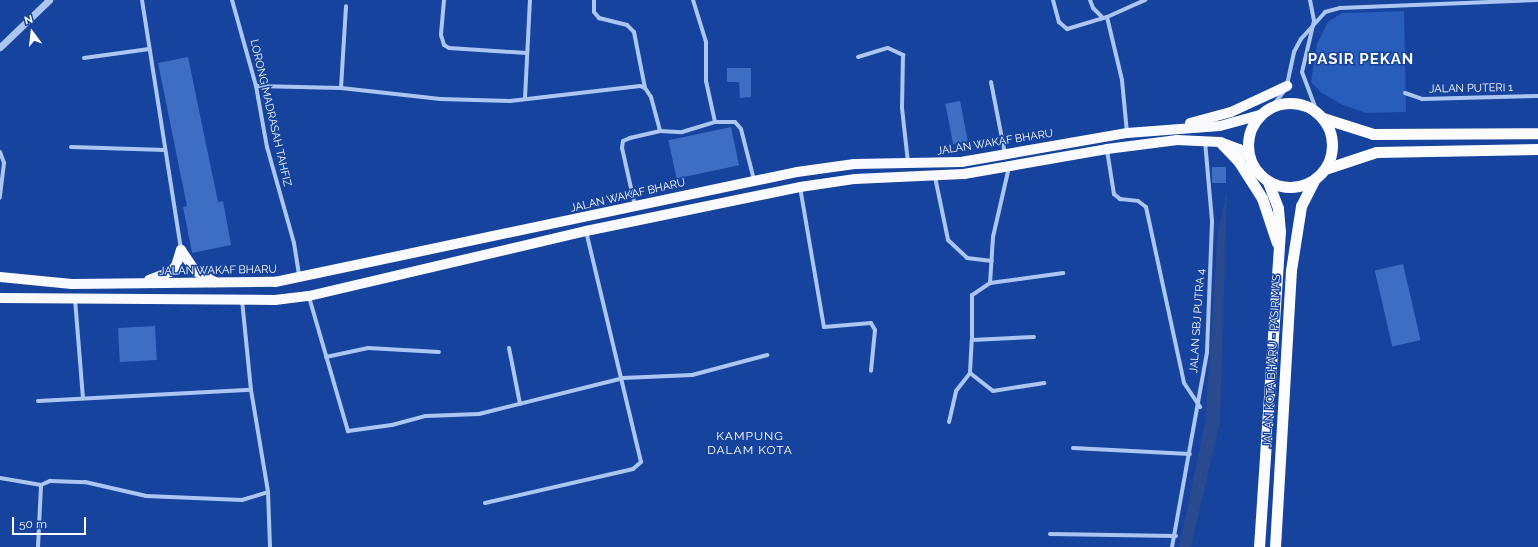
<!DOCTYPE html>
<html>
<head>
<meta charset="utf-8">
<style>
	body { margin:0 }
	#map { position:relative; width:1538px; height:547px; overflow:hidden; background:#15439d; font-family:Raleway,sans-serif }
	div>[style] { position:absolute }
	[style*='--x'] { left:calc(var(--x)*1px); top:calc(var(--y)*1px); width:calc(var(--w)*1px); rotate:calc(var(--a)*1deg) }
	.green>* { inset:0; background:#285dbb }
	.water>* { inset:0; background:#294a8e }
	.building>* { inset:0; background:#3e6dc4; transform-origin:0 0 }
	.minor>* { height:4px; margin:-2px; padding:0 2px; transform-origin:2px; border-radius:2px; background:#acc6f3 }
	.tertiary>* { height:7px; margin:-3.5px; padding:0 3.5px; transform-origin:3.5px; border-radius:3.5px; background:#acc6f3 }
	.primary>* { height:10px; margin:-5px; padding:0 5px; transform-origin:5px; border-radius:5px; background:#f9faff }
	.trunk>* { height:11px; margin:-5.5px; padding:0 5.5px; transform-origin:5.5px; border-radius:5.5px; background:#fcfcff }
	.trunk>.ring { margin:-5.5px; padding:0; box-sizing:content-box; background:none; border:11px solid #fcfcff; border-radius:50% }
	span { translate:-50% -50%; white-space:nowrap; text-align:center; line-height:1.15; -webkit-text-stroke:3px #15439d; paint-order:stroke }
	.street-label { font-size:11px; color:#fff }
	.neighbourhood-label { font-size:12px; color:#fff; letter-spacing:1px }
	.district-label { font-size:15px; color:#fff; font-weight:700; letter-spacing:1px }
	.north { position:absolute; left:12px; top:12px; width:40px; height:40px; -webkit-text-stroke:3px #15439d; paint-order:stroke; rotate:345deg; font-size:11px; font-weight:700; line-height:16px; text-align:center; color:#fff }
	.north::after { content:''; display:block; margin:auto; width:14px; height:18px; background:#fff; clip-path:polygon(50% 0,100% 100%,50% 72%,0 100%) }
	.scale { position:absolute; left:12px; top:517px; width:74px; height:18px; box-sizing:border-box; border:2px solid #fff; border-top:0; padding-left:5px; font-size:12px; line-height:14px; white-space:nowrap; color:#fff; -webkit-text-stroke:3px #15439d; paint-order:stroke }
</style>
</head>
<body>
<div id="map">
	<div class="green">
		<i style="clip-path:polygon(1404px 11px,1406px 112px,1366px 113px,1343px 105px,1322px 93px,1311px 82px,1317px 44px,1328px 22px,1342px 13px)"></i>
	</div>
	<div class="water">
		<i style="clip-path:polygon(1227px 191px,1220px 422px,1191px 547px,1179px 547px,1205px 423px,1218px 232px)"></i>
	</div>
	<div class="building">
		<i style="clip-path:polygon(188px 57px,218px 202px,223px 201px,231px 245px,192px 253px,183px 207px,187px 206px,158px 63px)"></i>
		<i style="clip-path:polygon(727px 68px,751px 68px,751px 97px,740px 98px,739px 82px,727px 82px)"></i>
		<i style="left:960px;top:101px;width:41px;height:15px;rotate:79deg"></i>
		<i style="left:731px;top:127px;width:39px;height:64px;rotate:78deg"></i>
		<i style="left:1212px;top:167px;width:14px;height:16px"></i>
		<i style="left:1403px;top:264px;width:78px;height:29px;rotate:77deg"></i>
		<i style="left:155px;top:326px;width:34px;height:37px;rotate:87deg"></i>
	</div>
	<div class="minor">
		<i style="--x:142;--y:0;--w:253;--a:81.1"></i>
		<i style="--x:232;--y:0;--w:89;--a:74.4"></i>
		<i style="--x:256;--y:86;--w:62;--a:79.8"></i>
		<i style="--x:267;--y:147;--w:100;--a:74.3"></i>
		<i style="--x:294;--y:243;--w:33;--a:81"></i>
		<i style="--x:444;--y:0;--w:35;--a:95"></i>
		<i style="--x:441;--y:35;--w:10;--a:73"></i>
		<i style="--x:444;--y:45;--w:6;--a:31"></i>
		<i style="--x:449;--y:48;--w:78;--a:3.7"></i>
		<i style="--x:594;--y:0;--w:12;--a:90"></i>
		<i style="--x:594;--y:12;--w:8;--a:50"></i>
		<i style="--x:599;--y:18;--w:29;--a:14"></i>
		<i style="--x:627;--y:25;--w:10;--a:45"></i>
		<i style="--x:634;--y:32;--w:57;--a:78.9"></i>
		<i style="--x:693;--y:0;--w:44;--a:72.8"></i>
		<i style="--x:706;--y:42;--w:39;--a:90"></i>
		<i style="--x:706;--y:81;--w:42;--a:77.6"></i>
		<i style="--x:1053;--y:0;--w:23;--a:75"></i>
		<i style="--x:1059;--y:22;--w:11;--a:41"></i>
		<i style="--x:1067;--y:29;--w:42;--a:-16.7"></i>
		<i style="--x:1107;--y:17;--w:42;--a:-24.1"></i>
		<i style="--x:1090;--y:0;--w:9;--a:69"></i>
		<i style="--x:1093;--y:8;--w:14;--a:45"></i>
		<i style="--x:1310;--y:0;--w:21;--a:79"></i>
		<i style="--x:1314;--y:21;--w:52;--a:103.2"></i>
		<i style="--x:1302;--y:72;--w:43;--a:69.4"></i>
		<i style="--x:1107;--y:17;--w:65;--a:76.6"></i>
		<i style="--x:1122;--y:80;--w:53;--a:84.6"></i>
		<i style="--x:858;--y:57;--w:31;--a:-17"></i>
		<i style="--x:888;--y:48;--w:17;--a:25"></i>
		<i style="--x:903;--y:55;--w:53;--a:91.1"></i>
		<i style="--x:902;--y:108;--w:54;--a:83.7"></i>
		<i style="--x:84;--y:58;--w:66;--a:-7.9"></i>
		<i style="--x:991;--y:82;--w:73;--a:79"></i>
		<i style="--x:1287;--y:85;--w:34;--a:-78"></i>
		<i style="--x:1294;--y:52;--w:15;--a:-62"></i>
		<i style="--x:1301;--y:39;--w:36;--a:-48"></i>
		<i style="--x:1325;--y:12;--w:16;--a:-15"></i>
		<i style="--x:1340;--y:8;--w:197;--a:-2.3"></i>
		<i style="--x:256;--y:86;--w:85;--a:1.3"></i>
		<i style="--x:341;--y:88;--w:100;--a:6.3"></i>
		<i style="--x:440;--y:99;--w:70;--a:1.6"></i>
		<i style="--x:510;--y:101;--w:131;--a:-6.6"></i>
		<i style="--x:640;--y:86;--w:5;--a:22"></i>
		<i style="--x:645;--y:88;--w:11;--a:56"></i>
		<i style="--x:651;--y:97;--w:35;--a:75"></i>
		<i style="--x:341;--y:88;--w:82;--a:-86.5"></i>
		<i style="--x:1405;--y:93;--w:18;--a:19"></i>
		<i style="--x:1422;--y:99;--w:116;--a:-1.5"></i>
		<i style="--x:525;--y:98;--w:98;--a:-87.1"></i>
		<i style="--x:1272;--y:107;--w:20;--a:-53"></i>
		<i style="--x:71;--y:147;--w:94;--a:1.8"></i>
		<i style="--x:1107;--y:150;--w:45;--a:81"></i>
		<i style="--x:1114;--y:194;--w:8;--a:40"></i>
		<i style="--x:1120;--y:199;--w:18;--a:6"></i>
		<i style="--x:1138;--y:201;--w:10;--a:37"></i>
		<i style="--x:1146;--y:207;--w:180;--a:77.8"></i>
		<i style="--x:1184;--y:383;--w:29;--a:56"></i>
		<i style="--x:0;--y:152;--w:12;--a:70"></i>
		<i style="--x:4;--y:163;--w:35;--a:97"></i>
		<i style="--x:1009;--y:167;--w:72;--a:102.9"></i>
		<i style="--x:993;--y:237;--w:46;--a:93.7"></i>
		<i style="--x:990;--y:283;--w:74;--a:-7.8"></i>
		<i style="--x:935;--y:177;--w:64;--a:78.3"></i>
		<i style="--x:948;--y:240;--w:26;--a:43"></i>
		<i style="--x:967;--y:258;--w:25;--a:7"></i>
		<i style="--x:800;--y:187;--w:142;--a:80.3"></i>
		<i style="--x:824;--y:327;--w:47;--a:-4.9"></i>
		<i style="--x:871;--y:323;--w:8;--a:60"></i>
		<i style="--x:875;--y:330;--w:41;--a:95.6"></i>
		<i style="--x:635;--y:206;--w:59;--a:-102.6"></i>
		<i style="--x:622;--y:148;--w:7;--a:-82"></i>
		<i style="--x:623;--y:141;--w:8;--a:-23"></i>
		<i style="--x:630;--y:138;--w:31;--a:-13"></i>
		<i style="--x:660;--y:131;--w:22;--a:3"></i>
		<i style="--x:682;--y:132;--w:34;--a:-17"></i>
		<i style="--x:715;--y:122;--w:20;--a:0"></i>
		<i style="--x:735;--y:122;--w:9;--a:49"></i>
		<i style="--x:741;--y:129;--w:53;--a:75.7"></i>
		<i style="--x:990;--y:283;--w:22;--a:146"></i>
		<i style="--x:972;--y:295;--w:45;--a:90"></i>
		<i style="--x:972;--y:340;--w:62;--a:-2.8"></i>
		<i style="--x:309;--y:297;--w:140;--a:73.8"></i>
		<i style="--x:348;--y:431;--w:44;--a:-7.8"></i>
		<i style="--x:392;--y:425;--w:35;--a:-15"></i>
		<i style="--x:426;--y:416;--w:53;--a:-2.2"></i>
		<i style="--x:479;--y:414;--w:148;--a:-14"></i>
		<i style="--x:623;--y:378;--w:69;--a:-2.5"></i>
		<i style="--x:692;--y:375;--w:78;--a:-14.9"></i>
		<i style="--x:75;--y:299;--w:99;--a:85.4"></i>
		<i style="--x:242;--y:300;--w:90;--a:84.3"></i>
		<i style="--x:251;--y:390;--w:103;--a:80.5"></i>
		<i style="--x:268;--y:492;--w:55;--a:87.9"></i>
		<i style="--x:509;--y:348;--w:57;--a:78.9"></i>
		<i style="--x:326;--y:357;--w:43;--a:-12.1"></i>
		<i style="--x:368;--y:348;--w:71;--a:3.2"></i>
		<i style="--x:970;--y:373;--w:29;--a:38"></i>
		<i style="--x:993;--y:391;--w:52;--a:-8.9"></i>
		<i style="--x:38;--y:401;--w:213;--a:-3"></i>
		<i style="--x:949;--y:422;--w:32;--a:-77"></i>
		<i style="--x:956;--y:391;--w:23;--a:-52"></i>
		<i style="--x:970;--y:373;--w:33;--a:-87"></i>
		<i style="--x:1073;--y:448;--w:117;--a:2.9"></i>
		<i style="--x:0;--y:478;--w:42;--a:9.7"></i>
		<i style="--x:41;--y:485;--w:10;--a:-24"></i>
		<i style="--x:50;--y:481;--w:35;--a:2"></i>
		<i style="--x:85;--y:482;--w:63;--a:12.9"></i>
		<i style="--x:146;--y:496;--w:96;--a:2.4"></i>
		<i style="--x:242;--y:500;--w:27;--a:-17"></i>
		<i style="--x:485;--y:503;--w:152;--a:-12.9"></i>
		<i style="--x:633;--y:469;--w:11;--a:-41"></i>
		<i style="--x:641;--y:462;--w:237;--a:-103.4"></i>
		<i style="--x:1050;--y:534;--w:126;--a:0.9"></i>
		<i style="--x:38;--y:547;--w:62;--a:-87.2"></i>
		<i style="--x:1172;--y:547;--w:198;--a:-79.8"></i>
		<i style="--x:1207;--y:352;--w:131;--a:-87.8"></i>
		<i style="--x:1212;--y:221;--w:80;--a:-95"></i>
	</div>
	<div class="tertiary">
		<i style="--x:0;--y:47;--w:68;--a:-43.8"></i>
	</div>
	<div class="primary">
		<i style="--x:1190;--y:123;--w:42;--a:-15"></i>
		<i style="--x:1231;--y:112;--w:62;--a:-24.9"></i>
		<i style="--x:181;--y:250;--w:25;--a:56"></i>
		<i style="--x:195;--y:271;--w:23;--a:29"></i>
		<i style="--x:0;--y:277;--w:72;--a:5.6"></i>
		<i style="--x:72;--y:284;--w:203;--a:-0.6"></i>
		<i style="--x:275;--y:282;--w:533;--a:-11.9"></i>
		<i style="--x:797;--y:172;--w:58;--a:-8"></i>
		<i style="--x:854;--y:164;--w:107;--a:-1.1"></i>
		<i style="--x:961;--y:162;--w:169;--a:-9.9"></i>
		<i style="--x:1127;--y:133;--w:93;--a:-4.3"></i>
		<i style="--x:1220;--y:126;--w:41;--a:-15.4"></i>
		<i style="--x:149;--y:280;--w:22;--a:-21"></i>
		<i style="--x:170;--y:272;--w:8;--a:-45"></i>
		<i style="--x:176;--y:266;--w:17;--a:-73"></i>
		<i style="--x:0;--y:298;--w:275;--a:0.4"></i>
		<i style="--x:275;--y:300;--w:34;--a:-7"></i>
		<i style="--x:309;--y:296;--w:285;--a:-13.2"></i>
		<i style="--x:586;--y:231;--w:218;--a:-11.6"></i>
		<i style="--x:800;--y:187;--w:56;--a:-8.3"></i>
		<i style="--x:855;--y:179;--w:109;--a:-2.6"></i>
		<i style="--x:964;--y:174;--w:145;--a:-9.9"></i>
		<i style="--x:1107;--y:149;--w:71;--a:-7.3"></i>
		<i style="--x:1177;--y:140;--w:43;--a:2.7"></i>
		<i style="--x:1220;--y:142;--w:20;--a:20"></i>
		<i style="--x:1239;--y:149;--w:13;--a:39"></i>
	</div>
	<div class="trunk">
		<i class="ring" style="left:1248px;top:103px;width:73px;height:73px"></i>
		<i style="--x:1323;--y:118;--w:52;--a:17.7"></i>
		<i style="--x:1373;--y:134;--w:165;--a:-0.3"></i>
		<i style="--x:1220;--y:142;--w:28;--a:46"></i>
		<i style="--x:1239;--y:162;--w:43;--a:57.4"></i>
		<i style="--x:1262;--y:198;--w:47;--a:71.6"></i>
		<i style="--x:1325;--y:169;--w:54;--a:-18.4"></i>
		<i style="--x:1376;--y:152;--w:162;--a:-1.1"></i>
		<i style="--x:1259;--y:547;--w:316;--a:-86.2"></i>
		<i style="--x:1280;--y:232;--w:24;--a:-95"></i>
		<i style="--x:1278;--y:208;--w:28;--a:-111"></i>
		<i style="--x:1275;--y:547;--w:277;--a:-86.7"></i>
		<i style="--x:1291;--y:270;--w:65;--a:-81.1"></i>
		<i style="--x:1301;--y:206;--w:28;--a:-63"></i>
	</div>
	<div class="street-label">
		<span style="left:1471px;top:89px;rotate:-1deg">JALAN PUTERI 1</span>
		<span style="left:270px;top:113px;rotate:77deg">LORONG MADRASAH TAHFIZ</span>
		<span style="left:995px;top:143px;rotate:-9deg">JALAN WAKAF BHARU</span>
		<span style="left:628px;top:196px;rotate:-13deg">JALAN WAKAF BHARU</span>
		<span style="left:218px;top:271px;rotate:-1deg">JALAN WAKAF BHARU</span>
		<span style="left:1198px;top:321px;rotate:-86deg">JALAN SBJ PUTRA 4</span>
		<span style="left:1273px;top:361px;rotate:-87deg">JALAN KOTA BHARU - PASIR MAS</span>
	</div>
	<div class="neighbourhood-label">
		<span style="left:750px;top:444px">KAMPUNG<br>DALAM KOTA</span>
	</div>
	<div class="district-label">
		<span style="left:1361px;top:60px">PASIR PEKAN</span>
	</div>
	<div class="north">N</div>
	<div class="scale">50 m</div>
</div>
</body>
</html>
